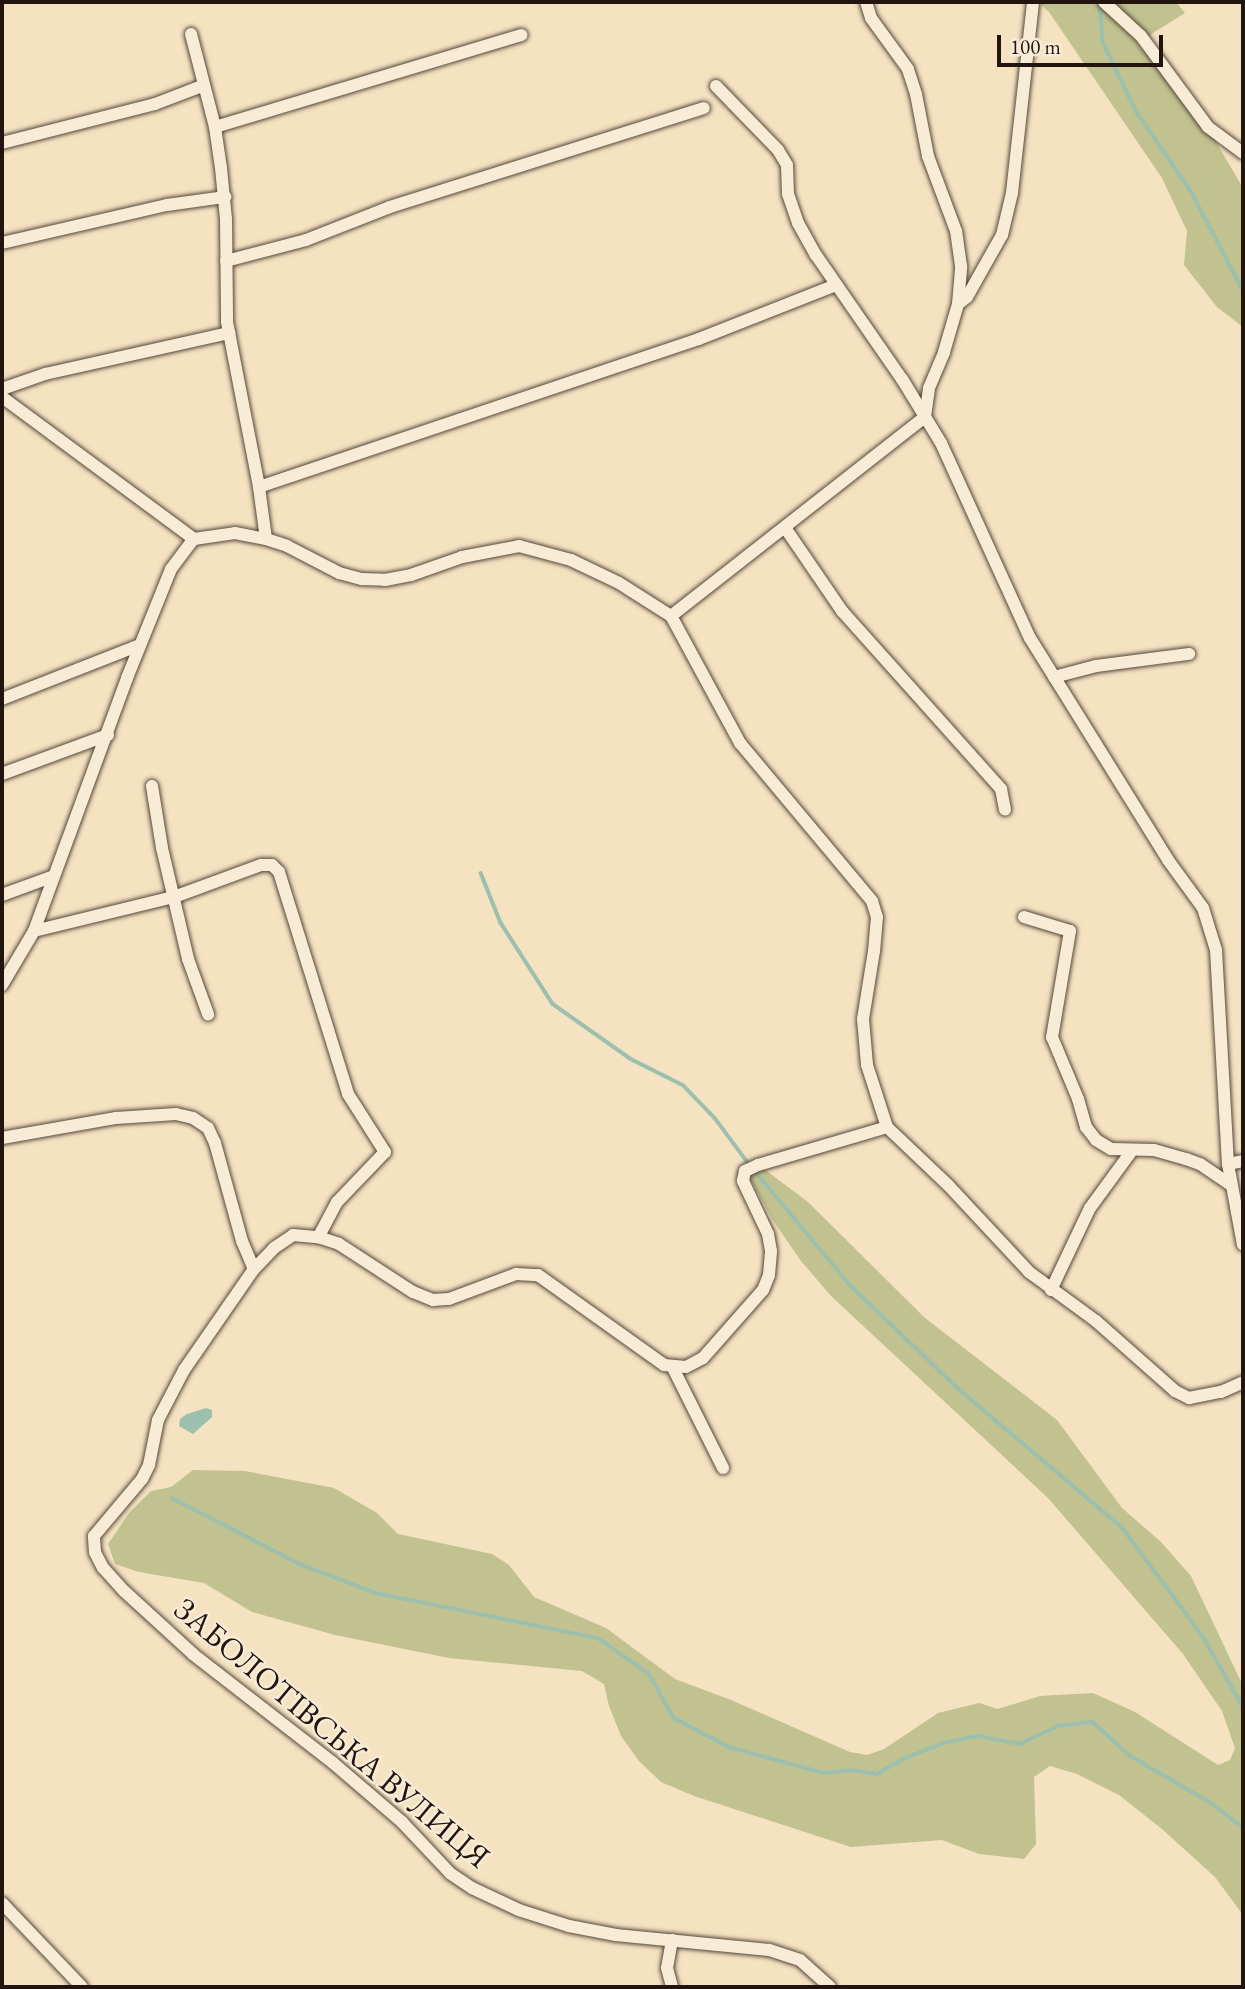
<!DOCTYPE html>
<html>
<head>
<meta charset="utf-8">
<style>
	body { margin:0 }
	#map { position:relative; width:1245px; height:1989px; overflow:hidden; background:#f4e2c1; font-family:"EB Garamond",serif }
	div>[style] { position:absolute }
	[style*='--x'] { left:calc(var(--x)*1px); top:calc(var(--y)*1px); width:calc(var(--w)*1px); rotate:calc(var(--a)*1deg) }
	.green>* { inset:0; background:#c1c28f }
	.water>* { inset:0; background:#9dbfad }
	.stream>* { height:3.5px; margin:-1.75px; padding:0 1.75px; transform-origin:1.75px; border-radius:1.75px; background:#9dbfad }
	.roads { filter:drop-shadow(0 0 2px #56483b) drop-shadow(0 0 2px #56483b) }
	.street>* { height:12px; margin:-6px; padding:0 6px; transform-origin:6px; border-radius:6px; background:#f8ecd7 }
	span { translate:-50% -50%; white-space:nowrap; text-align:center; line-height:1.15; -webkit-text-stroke:5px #f8ecd7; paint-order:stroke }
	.street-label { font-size:32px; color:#22140e }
	.frame { position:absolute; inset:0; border:4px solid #22140e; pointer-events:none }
	.scale { position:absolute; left:997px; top:35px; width:166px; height:32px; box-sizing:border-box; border:4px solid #22140e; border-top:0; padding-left:9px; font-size:21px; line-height:24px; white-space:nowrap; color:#22140e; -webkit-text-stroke:5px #f8ecd7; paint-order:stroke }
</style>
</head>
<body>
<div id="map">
	<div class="green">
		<i style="clip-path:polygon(1038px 2px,1176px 2px,1185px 13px,1137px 43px,1212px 135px,1243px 188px,1243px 327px,1217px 307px,1184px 265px,1187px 231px,1162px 178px,1049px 12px)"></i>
		<i style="clip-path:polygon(760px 1166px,808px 1202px,925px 1318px,1057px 1420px,1122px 1508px,1161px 1542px,1191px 1576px,1243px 1686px,1243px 1915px,1215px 1877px,1162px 1829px,1119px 1795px,1077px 1774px,1050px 1766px,1034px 1777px,1036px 1844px,1024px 1859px,979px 1854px,942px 1840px,851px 1847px,694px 1796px,661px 1782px,639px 1761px,621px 1736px,609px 1706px,604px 1684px,582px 1671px,449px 1658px,335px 1635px,252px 1612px,204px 1583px,139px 1572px,115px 1564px,108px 1544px,129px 1513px,151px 1491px,171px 1487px,193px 1470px,245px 1471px,334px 1488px,377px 1513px,398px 1534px,492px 1554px,509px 1565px,534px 1597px,606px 1628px,675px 1679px,731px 1700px,850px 1752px,867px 1755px,884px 1749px,938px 1713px,979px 1703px,998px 1709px,1040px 1696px,1093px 1693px,1135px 1712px,1218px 1765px,1230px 1760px,1235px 1748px,1222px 1711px,1183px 1654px,1048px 1498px,831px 1296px,801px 1261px,772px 1219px,747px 1173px)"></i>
	</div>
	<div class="water">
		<i style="clip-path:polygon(206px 1408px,212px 1410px,212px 1417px,193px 1434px,179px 1426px,180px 1419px,187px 1414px)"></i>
	</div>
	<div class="stream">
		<i style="--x:1100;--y:4;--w:38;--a:85"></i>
		<i style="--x:1103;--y:42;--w:76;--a:64.4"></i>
		<i style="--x:1136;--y:111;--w:97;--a:55.5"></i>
		<i style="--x:1191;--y:191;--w:112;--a:62.3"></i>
		<i style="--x:481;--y:873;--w:54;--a:68.2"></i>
		<i style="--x:501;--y:923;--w:96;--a:57.3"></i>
		<i style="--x:553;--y:1004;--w:95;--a:35.2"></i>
		<i style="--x:631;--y:1059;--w:58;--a:26.6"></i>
		<i style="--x:683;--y:1085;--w:46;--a:45.9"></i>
		<i style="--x:715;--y:1118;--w:57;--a:53.5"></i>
		<i style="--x:754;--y:1170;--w:150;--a:50.1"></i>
		<i style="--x:850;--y:1285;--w:153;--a:43.7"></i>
		<i style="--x:961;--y:1391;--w:211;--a:40.2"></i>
		<i style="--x:1122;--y:1527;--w:138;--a:53.5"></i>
		<i style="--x:1204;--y:1638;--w:79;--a:60.5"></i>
		<i style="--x:172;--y:1498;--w:146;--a:27.3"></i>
		<i style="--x:302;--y:1565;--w:79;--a:20.7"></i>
		<i style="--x:376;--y:1593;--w:227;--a:11.5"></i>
		<i style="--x:598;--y:1638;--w:62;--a:35.2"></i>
		<i style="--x:649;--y:1674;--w:51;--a:60.4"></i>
		<i style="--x:674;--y:1718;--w:62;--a:27.8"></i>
		<i style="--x:729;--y:1747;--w:98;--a:15.3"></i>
		<i style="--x:824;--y:1773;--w:28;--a:-6"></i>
		<i style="--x:852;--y:1770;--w:25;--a:9"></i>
		<i style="--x:877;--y:1774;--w:30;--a:-30"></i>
		<i style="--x:903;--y:1759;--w:44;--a:-21.3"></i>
		<i style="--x:944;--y:1743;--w:35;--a:-12"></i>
		<i style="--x:978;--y:1736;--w:43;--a:10.8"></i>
		<i style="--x:1020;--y:1744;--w:42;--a:-25.3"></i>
		<i style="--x:1058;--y:1726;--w:35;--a:-7"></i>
		<i style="--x:1093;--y:1722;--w:49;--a:42.5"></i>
		<i style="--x:1129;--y:1755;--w:95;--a:30.3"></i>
		<i style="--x:1211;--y:1803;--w:40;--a:37"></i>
	</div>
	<div class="roads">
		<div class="street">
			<i style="--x:1104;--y:2;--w:50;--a:42.6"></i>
			<i style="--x:1141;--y:36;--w:113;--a:53.6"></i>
			<i style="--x:1208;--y:127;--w:44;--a:36.6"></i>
			<i style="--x:191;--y:34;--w:96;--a:75.5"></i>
			<i style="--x:215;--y:127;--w:41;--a:81.7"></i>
			<i style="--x:221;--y:168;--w:51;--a:84.4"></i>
			<i style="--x:226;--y:219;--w:103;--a:89.4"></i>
			<i style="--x:227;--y:322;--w:168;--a:79"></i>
			<i style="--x:259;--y:487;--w:52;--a:82.3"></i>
			<i style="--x:716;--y:86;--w:89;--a:45.9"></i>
			<i style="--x:778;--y:150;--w:17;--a:59"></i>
			<i style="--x:787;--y:165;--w:29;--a:88"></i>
			<i style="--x:788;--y:194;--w:31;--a:71"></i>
			<i style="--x:798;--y:223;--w:37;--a:61"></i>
			<i style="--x:816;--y:255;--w:151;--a:55.3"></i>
			<i style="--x:902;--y:379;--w:75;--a:58.6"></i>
			<i style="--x:941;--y:443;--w:214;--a:65.5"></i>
			<i style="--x:1030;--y:638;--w:261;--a:58.1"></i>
			<i style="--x:1168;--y:860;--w:59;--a:53.9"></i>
			<i style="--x:1203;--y:908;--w:44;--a:72.8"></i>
			<i style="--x:1216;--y:950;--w:214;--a:86.8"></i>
			<i style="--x:1228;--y:1164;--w:82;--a:79.5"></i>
			<i style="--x:215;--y:127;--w:320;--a:-16.7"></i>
			<i style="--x:2;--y:143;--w:158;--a:-14.3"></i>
			<i style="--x:155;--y:104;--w:50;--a:-21"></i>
			<i style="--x:2;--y:243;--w:169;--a:-13"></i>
			<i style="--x:167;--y:205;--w:59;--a:-7.9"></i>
			<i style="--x:226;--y:261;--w:83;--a:-14.7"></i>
			<i style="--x:306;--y:240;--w:90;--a:-21.4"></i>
			<i style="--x:390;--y:207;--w:329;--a:-17.5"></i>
			<i style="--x:958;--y:304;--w:11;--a:-38"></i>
			<i style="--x:967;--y:297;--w:71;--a:-60.6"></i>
			<i style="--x:1002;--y:235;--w:43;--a:-76.6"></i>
			<i style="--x:1012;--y:193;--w:192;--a:-83.7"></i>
			<i style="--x:2;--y:389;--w:46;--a:-19.2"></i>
			<i style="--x:45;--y:374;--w:189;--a:-12.6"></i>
			<i style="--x:2;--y:397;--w:239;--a:36.5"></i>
			<i style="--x:259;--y:487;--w:464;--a:-18.6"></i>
			<i style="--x:699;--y:339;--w:147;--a:-21.5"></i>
			<i style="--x:786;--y:529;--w:99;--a:55.7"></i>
			<i style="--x:842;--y:611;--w:239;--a:48.2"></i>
			<i style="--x:1001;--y:789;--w:21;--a:79"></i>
			<i style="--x:671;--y:616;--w:323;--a:-38.1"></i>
			<i style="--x:925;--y:417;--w:29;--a:-82"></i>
			<i style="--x:929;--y:388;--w:39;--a:-67"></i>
			<i style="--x:944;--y:352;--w:50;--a:-73.7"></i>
			<i style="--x:958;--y:304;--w:38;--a:-85"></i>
			<i style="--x:961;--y:266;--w:35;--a:-98"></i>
			<i style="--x:956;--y:231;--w:80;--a:-110.5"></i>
			<i style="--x:928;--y:156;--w:63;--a:-101"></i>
			<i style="--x:916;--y:94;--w:26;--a:-108"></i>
			<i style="--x:908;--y:69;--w:63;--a:-126"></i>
			<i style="--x:871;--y:18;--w:17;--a:-107"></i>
			<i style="--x:1054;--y:677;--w:43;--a:-14.7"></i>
			<i style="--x:1096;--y:666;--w:94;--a:-7.4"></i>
			<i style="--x:2;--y:699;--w:148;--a:-21.4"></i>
			<i style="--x:2;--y:774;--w:113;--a:-20.2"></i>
			<i style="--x:152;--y:786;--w:63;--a:80.8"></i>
			<i style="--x:162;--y:848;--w:114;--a:76.8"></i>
			<i style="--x:188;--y:959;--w:59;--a:70"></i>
			<i style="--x:2;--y:895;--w:55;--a:-20.1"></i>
			<i style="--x:1024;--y:917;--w:48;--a:16.9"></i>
			<i style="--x:1070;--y:931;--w:108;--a:99.6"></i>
			<i style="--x:1052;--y:1037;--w:67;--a:67.2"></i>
			<i style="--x:1078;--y:1099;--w:29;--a:74"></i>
			<i style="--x:1086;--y:1127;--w:16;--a:52"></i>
			<i style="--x:1096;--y:1140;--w:17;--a:31"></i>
			<i style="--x:1111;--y:1149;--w:43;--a:1.3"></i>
			<i style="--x:1154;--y:1150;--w:33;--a:16"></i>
			<i style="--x:1186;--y:1159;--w:15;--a:20"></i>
			<i style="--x:1200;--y:1164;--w:37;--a:34"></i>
			<i style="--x:34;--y:931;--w:144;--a:-13.7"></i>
			<i style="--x:174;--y:897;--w:93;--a:-20.2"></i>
			<i style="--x:261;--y:865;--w:11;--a:0"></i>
			<i style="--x:272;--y:865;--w:10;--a:45"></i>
			<i style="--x:279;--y:872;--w:232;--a:72.7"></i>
			<i style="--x:348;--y:1094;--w:69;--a:57.5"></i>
			<i style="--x:385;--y:1152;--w:69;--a:133.8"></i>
			<i style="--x:337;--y:1202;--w:40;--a:118"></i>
			<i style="--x:2;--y:985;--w:63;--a:-59.3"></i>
			<i style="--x:34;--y:931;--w:270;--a:-69.8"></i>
			<i style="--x:127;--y:678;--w:118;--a:-68"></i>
			<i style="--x:171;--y:569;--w:38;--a:-53"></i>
			<i style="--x:194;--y:539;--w:41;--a:-8.3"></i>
			<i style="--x:235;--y:533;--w:32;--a:11"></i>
			<i style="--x:266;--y:539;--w:22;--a:18"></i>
			<i style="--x:287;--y:546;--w:59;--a:27.4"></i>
			<i style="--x:339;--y:573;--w:24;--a:15"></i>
			<i style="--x:362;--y:579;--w:23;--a:2"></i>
			<i style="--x:385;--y:580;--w:26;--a:-11"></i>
			<i style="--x:411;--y:575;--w:54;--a:-19.4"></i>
			<i style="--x:462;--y:557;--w:58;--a:-10.9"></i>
			<i style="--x:519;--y:546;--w:54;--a:15.1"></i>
			<i style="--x:571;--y:560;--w:53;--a:25.6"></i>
			<i style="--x:619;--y:583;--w:62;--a:32.4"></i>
			<i style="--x:671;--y:616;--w:145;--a:61.5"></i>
			<i style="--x:740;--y:743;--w:206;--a:50.1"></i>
			<i style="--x:872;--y:901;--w:17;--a:73"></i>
			<i style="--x:877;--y:917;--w:34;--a:95"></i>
			<i style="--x:874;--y:951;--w:69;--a:99.2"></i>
			<i style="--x:863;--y:1019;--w:46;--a:85"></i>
			<i style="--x:867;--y:1065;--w:65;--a:72.1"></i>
			<i style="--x:887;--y:1127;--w:84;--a:43.6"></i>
			<i style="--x:948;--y:1185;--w:119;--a:47"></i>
			<i style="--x:1029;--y:1272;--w:83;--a:36.2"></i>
			<i style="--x:1096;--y:1321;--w:106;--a:41.5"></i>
			<i style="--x:1175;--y:1391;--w:16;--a:27"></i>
			<i style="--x:1189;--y:1398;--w:33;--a:-11"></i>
			<i style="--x:1221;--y:1392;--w:24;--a:-24"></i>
			<i style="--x:2;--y:1138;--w:116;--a:-10"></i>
			<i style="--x:116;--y:1118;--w:60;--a:-3.8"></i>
			<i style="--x:176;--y:1114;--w:17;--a:13"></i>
			<i style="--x:193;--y:1118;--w:18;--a:34"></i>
			<i style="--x:208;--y:1128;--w:17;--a:65"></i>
			<i style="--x:215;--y:1143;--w:102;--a:74.6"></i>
			<i style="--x:242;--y:1241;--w:30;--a:67"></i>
			<i style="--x:1228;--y:1164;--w:15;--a:-11"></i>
			<i style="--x:1051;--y:1290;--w:91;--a:-64.6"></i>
			<i style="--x:1090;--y:1208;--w:69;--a:-53.8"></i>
			<i style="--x:673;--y:1368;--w:112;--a:63.4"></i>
			<i style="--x:2;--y:1903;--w:116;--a:46.4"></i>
			<i style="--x:672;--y:1940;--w:28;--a:100"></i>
			<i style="--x:667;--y:1968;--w:20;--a:75"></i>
			<i style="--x:830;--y:1987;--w:40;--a:-138"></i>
			<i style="--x:800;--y:1960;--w:33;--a:-162"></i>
			<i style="--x:769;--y:1950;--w:154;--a:-174.4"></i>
			<i style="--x:616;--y:1935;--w:48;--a:-169.2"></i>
			<i style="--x:569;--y:1926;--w:52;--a:-162.3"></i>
			<i style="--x:519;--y:1910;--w:52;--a:-154.9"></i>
			<i style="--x:472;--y:1888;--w:27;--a:-146"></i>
			<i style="--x:450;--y:1873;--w:70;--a:-133.3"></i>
			<i style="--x:402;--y:1822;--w:92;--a:-139.4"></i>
			<i style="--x:332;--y:1762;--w:176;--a:-142.2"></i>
			<i style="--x:193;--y:1654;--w:93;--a:-137.6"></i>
			<i style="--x:124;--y:1591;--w:31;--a:-132"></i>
			<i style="--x:103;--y:1568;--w:18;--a:-117"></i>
			<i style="--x:95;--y:1552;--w:16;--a:-94"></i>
			<i style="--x:94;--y:1536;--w:75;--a:-49.9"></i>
			<i style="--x:142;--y:1479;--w:16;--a:-63"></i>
			<i style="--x:149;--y:1465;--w:46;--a:-78.7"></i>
			<i style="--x:158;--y:1420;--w:56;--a:-62.5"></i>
			<i style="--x:184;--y:1370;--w:123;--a:-55.3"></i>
			<i style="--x:254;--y:1269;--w:29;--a:-46"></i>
			<i style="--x:274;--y:1248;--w:23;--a:-34"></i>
			<i style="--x:293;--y:1235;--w:25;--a:5"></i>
			<i style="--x:318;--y:1237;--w:22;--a:18"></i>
			<i style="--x:339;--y:1244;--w:88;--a:33"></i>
			<i style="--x:413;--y:1292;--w:22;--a:22"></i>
			<i style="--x:433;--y:1300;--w:16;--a:-4"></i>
			<i style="--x:449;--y:1299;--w:72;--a:-20.5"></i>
			<i style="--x:516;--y:1274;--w:22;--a:3"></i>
			<i style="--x:538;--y:1275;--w:155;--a:35.5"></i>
			<i style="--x:664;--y:1365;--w:22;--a:5"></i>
			<i style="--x:686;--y:1367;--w:19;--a:-28"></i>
			<i style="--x:703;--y:1358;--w:91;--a:-48.6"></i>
			<i style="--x:763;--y:1290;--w:16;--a:-68"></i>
			<i style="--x:769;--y:1275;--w:24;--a:-85"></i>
			<i style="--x:771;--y:1251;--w:17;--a:-100"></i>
			<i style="--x:768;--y:1234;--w:59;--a:-115.3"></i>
			<i style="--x:743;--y:1181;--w:10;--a:-79"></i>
			<i style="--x:745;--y:1171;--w:14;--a:-25"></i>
			<i style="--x:758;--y:1165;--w:134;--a:-16.4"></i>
		</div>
	</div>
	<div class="street-label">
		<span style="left:332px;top:1733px;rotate:40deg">ЗАБОЛОТІВСЬКА ВУЛИЦЯ</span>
	</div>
	<div class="frame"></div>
	<div class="scale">100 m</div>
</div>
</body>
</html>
